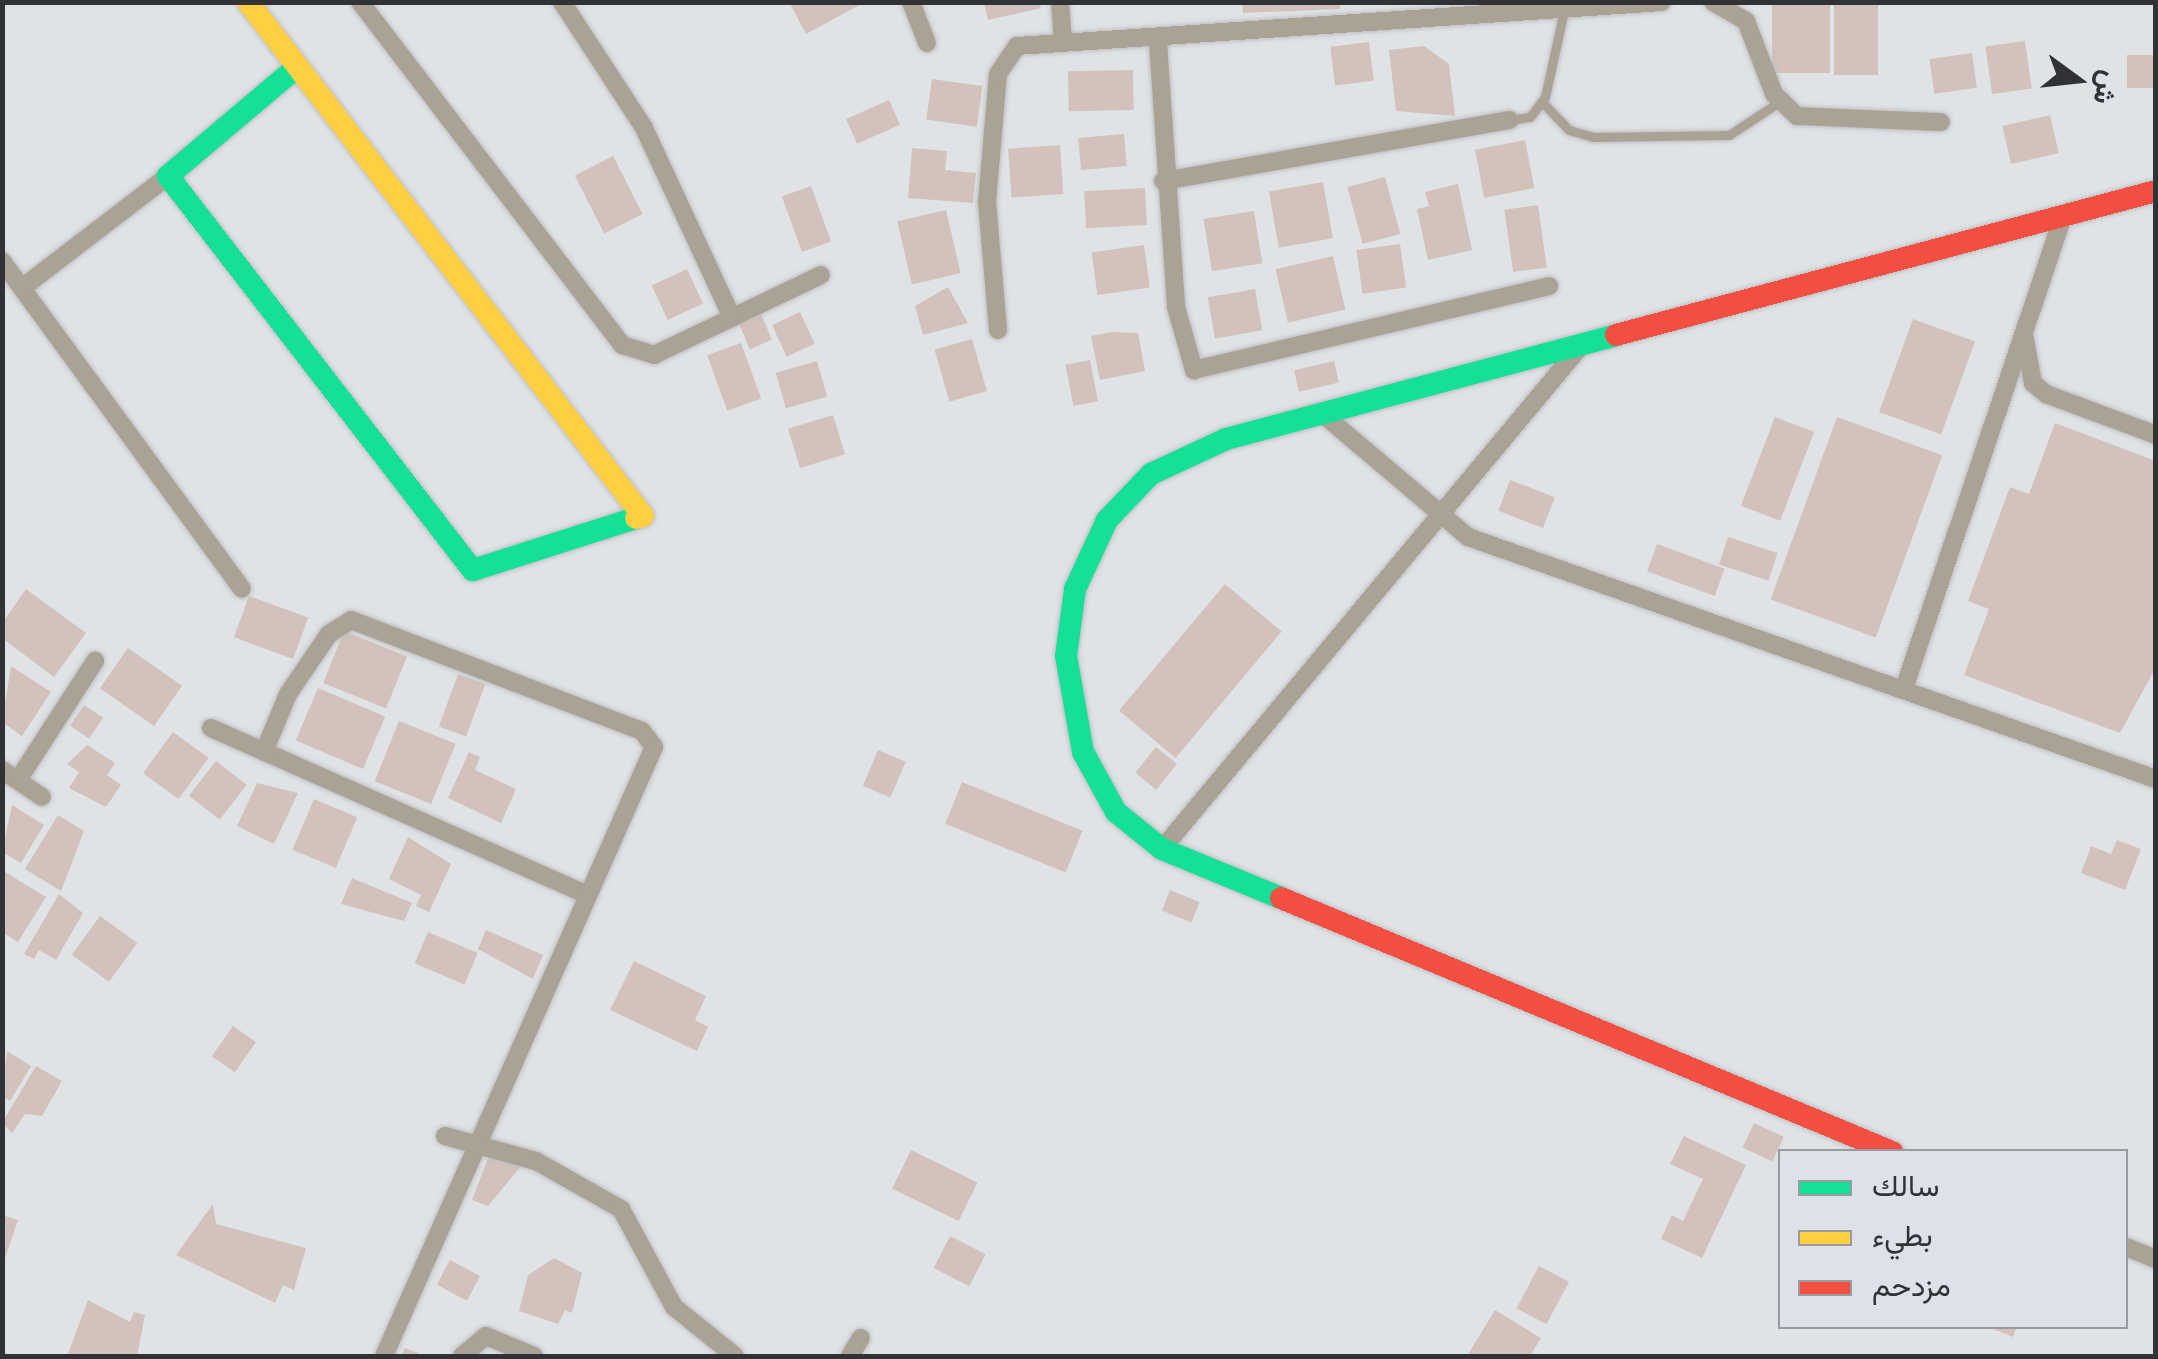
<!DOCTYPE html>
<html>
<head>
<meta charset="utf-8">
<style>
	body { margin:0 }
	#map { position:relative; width:2158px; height:1359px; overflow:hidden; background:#e0e3e6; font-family:Cabin,Vazirmatn,sans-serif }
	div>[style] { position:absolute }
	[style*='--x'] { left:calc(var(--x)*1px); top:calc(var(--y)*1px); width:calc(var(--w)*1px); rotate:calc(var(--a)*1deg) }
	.building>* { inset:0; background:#d2c2bb; transform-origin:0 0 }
	.roads { filter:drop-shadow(0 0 2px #bec0c2) drop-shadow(0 0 2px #bec0c2) }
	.lane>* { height:9px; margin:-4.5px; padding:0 4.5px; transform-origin:4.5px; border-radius:4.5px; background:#aba296 }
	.street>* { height:18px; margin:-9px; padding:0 9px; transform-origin:9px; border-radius:9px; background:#aba296 }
	.fast>* { height:22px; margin:-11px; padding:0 11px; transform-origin:11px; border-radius:11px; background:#16e098 }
	.slow>* { height:22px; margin:-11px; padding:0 11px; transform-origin:11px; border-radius:11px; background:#ffcf43 }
	.jam>* { height:22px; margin:-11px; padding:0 11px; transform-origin:11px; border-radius:11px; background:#f24e42 }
	span { translate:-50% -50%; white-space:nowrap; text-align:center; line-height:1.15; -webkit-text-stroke:8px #dde2e9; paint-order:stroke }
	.frame { position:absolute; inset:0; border:5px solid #303235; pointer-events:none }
	.legend { position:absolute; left:1778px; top:1149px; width:350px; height:180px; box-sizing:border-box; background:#dde2e9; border:2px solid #989ca1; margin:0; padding:12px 18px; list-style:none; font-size:30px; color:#303235 }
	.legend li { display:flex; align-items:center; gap:20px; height:50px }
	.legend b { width:50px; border:2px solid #989ca1 }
	.north { position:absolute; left:2028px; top:30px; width:100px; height:100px; -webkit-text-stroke:8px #dde2e9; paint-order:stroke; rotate:105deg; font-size:28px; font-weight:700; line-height:40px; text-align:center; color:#303235 }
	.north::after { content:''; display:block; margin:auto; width:35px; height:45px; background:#303235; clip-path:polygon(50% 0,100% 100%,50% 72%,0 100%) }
</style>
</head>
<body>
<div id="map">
	<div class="building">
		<i style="clip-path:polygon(789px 2px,865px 2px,806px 34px)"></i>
		<i style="clip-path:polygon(984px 2px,1039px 2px,1041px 8px,988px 20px)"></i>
		<i style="clip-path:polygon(1242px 2px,1340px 2px,1340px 9px,1243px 13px)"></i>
		<i style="left:1772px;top:2px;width:58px;height:71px"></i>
		<i style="left:1834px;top:2px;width:44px;height:73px"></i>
		<i style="left:2025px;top:41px;width:48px;height:40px;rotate:82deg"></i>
		<i style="left:1369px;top:42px;width:39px;height:39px;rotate:83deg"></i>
		<i style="clip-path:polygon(1424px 46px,1449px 64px,1455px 116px,1396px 111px,1389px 50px)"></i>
		<i style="left:1972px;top:53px;width:35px;height:43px;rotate:82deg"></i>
		<i style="left:2156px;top:55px;width:33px;height:29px;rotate:90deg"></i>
		<i style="left:1133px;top:70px;width:40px;height:65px;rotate:89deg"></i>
		<i style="left:932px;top:79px;width:51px;height:41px;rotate:8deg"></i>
		<i style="left:889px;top:100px;width:27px;height:47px;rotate:66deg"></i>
		<i style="left:2050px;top:115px;width:39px;height:49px;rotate:77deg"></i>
		<i style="left:1124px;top:134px;width:32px;height:46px;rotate:85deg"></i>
		<i style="left:1525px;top:140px;width:49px;height:51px;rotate:79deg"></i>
		<i style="left:1060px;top:145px;width:49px;height:52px;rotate:86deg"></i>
		<i style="clip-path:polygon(912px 148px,947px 151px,945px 170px,976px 173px,973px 203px,908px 198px)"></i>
		<i style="left:613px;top:156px;width:65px;height:43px;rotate:63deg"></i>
		<i style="left:1385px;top:177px;width:59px;height:39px;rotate:75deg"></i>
		<i style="left:1323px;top:182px;width:57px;height:55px;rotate:80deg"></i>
		<i style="clip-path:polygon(1458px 184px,1472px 250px,1428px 260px,1417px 209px,1429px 206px,1425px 192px)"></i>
		<i style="left:811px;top:186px;width:59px;height:31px;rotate:70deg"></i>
		<i style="left:1145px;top:188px;width:37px;height:61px;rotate:87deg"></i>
		<i style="left:1538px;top:205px;width:63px;height:34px;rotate:82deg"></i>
		<i style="left:946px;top:210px;width:65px;height:50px;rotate:77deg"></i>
		<i style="left:1254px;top:211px;width:53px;height:51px;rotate:81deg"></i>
		<i style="left:1400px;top:244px;width:44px;height:44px;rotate:82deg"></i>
		<i style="left:1144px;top:245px;width:43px;height:53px;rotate:82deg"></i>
		<i style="left:1333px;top:256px;width:55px;height:59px;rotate:77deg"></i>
		<i style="left:687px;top:269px;width:38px;height:39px;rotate:65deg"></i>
		<i style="clip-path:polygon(948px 287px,968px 323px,923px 335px,915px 306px)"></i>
		<i style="left:1255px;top:289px;width:42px;height:48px;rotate:80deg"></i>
		<i style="left:800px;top:312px;width:35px;height:31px;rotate:65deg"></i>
		<i style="left:761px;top:314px;width:28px;height:24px;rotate:67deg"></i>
		<i style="left:1913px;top:319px;width:66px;height:99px;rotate:20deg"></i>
		<i style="clip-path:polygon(1112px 332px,1138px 333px,1145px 371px,1100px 380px,1091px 336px)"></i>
		<i style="left:972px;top:339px;width:54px;height:39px;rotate:74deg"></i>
		<i style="left:741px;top:343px;width:59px;height:36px;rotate:70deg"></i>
		<i style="left:1090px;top:360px;width:42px;height:25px;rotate:79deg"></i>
		<i style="left:817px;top:361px;width:37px;height:43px;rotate:74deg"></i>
		<i style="left:1334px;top:361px;width:22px;height:41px;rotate:77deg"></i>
		<i style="left:833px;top:415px;width:41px;height:47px;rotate:73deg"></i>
		<i style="left:1775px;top:417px;width:42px;height:95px;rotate:21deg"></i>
		<i style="left:1837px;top:417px;width:112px;height:194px;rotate:20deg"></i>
		<i style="clip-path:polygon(2055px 423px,2156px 461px,2156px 667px,2120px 733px,1964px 675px,1989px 609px,1968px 601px,2010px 487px,2029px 494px)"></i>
		<i style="left:1510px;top:480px;width:48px;height:33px;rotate:21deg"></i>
		<i style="left:1728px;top:537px;width:52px;height:29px;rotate:18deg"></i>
		<i style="left:1657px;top:544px;width:72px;height:29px;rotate:20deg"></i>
		<i style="left:1225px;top:584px;width:74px;height:165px;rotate:40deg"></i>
		<i style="clip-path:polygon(26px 589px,86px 633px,54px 677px,3px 639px,3px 622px)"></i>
		<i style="left:249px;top:596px;width:63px;height:44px;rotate:20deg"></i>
		<i style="left:344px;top:631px;width:68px;height:56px;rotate:22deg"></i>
		<i style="left:128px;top:648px;width:66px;height:49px;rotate:35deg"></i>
		<i style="clip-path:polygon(11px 666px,51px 692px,22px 736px,2px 722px)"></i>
		<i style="left:458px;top:674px;width:29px;height:56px;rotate:20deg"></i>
		<i style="left:318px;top:688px;width:73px;height:57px;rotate:23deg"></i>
		<i style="left:84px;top:705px;width:23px;height:25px;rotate:34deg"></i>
		<i style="left:399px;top:721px;width:61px;height:65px;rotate:22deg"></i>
		<i style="left:173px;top:732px;width:44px;height:51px;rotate:36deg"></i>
		<i style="clip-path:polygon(87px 745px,115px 763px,107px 775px,121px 785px,106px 807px,69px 788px,79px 772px,67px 764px)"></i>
		<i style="left:1156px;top:747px;width:27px;height:33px;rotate:39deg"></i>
		<i style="left:878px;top:750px;width:30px;height:39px;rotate:23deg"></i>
		<i style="clip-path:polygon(469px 752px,480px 757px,475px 770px,516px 789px,501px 823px,448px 798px)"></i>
		<i style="left:216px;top:761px;width:39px;height:44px;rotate:38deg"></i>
		<i style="left:962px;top:782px;width:130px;height:45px;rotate:22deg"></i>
		<i style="clip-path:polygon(257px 783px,298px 793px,274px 844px,237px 826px)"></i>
		<i style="left:314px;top:799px;width:47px;height:55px;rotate:23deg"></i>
		<i style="clip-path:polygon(12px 805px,44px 825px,21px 863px,2px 852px)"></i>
		<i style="clip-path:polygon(58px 815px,84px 831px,61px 891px,25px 869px)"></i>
		<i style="clip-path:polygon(408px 837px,451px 864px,429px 912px,416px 906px,421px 895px,389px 879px)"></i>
		<i style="clip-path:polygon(2117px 840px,2141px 849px,2125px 890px,2081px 873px,2091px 846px,2111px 854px)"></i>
		<i style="clip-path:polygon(5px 872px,46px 897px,18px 942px,2px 932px)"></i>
		<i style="clip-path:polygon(352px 878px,412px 903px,404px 921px,341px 904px)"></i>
		<i style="left:1170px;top:890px;width:32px;height:22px;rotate:22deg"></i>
		<i style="clip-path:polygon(59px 894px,83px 913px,56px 960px,39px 950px,34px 959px,24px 954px)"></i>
		<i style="left:100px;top:916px;width:46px;height:48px;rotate:36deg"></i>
		<i style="clip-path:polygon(486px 930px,543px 955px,533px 979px,478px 949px)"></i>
		<i style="left:428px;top:932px;width:54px;height:34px;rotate:23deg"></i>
		<i style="clip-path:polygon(634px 961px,706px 996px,695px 1020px,708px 1027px,697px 1051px,610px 1010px)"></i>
		<i style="left:233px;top:1026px;width:28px;height:37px;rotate:35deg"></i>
		<i style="clip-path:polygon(7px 1051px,31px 1066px,10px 1101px,2px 1096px)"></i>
		<i style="clip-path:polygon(36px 1066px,62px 1081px,42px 1116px,25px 1114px,12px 1133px,2px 1123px)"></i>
		<i style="left:1754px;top:1123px;width:33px;height:27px;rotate:25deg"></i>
		<i style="clip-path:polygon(1684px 1136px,1746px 1165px,1702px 1258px,1661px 1239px,1672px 1215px,1683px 1221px,1703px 1179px,1670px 1164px)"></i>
		<i style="left:911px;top:1150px;width:74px;height:43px;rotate:26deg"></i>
		<i style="clip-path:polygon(490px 1153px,522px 1165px,488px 1206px,472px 1200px)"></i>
		<i style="clip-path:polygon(213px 1204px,216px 1224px,306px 1248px,294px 1290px,283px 1285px,275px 1303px,176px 1255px)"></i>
		<i style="clip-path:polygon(2px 1215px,18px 1220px,3px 1264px,2px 1264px)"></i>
		<i style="left:950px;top:1236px;width:40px;height:36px;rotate:27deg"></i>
		<i style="clip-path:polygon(554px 1258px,582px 1273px,572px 1313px,565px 1310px,558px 1324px,519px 1311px,528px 1275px)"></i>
		<i style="left:450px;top:1260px;width:34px;height:28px;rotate:28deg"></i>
		<i style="left:1539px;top:1266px;width:34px;height:48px;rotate:28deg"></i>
		<i style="clip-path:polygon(88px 1300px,130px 1322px,134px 1312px,145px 1315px,137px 1356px,68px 1354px)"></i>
		<i style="clip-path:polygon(1495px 1310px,1541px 1338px,1530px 1356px,1467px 1356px)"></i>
		<i style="clip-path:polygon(1986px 1326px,2017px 1326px,2013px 1337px)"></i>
		<i style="clip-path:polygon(405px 1348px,426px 1356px,401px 1356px)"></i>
	</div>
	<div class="roads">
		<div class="lane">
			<i style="--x:1542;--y:102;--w:39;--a:46"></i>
			<i style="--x:1569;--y:130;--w:25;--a:16"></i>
			<i style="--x:1593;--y:137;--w:136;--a:-0.8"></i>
			<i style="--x:1729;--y:135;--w:60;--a:-33.4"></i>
			<i style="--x:1510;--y:120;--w:20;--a:-9"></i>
			<i style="--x:1530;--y:117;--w:25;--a:-53"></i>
			<i style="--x:1545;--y:97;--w:84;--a:-77.6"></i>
		</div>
		<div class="street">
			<i style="--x:360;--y:2;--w:432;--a:52.6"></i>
			<i style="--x:622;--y:345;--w:34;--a:17"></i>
			<i style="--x:654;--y:355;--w:185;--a:-25.6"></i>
			<i style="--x:562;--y:2;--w:150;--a:56.9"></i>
			<i style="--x:644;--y:128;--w:209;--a:65.1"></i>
			<i style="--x:911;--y:2;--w:44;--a:68.7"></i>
			<i style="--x:1060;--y:2;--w:40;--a:85.7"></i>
			<i style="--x:1713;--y:2;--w:38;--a:30"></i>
			<i style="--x:1746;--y:21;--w:78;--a:69"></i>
			<i style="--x:1774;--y:94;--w:32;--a:44"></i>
			<i style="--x:1797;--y:116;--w:144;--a:2.4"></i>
			<i style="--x:1158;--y:42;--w:266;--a:86.1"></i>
			<i style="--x:1176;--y:307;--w:66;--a:74.1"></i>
			<i style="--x:1194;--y:370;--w:365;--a:-13.3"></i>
			<i style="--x:1163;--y:181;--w:352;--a:-10"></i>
			<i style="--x:2;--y:261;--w:406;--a:53.8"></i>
			<i style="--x:22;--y:288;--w:184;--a:-37.5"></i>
			<i style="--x:998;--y:330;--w:128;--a:-94.9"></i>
			<i style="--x:987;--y:202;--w:128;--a:-85.1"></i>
			<i style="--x:998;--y:74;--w:34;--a:-56"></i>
			<i style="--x:1017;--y:46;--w:646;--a:-3.9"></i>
			<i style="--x:2025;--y:339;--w:45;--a:79.7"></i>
			<i style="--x:2033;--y:383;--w:17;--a:40"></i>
			<i style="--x:2046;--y:394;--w:117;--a:20.4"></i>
			<i style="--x:1325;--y:416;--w:187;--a:40.2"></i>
			<i style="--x:1468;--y:537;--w:729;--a:19.38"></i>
			<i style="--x:1905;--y:686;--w:498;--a:-71.4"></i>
			<i style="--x:211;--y:728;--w:412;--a:23.9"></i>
			<i style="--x:264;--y:752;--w:63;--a:-67.5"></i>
			<i style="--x:288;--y:694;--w:73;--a:-55.7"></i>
			<i style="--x:329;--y:634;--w:26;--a:-32"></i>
			<i style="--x:351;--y:620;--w:311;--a:20.9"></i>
			<i style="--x:642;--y:731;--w:20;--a:53"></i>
			<i style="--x:654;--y:747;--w:666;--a:113.91"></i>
			<i style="--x:2;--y:770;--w:48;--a:34"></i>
			<i style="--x:18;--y:780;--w:142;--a:-57.1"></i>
			<i style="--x:1162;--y:849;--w:653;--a:-50.22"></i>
			<i style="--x:445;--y:1136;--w:94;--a:15.4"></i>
			<i style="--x:536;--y:1161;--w:98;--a:29.5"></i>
			<i style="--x:621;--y:1209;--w:111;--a:61.6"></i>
			<i style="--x:674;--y:1307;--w:78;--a:38.8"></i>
			<i style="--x:2126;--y:1247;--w:32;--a:22"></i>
			<i style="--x:462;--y:1356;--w:31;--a:-40"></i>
			<i style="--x:486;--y:1336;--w:52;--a:22.6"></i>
			<i style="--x:850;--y:1356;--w:21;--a:-59"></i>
		</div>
		<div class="fast">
			<i style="--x:297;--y:67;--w:169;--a:139.8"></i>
			<i style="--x:168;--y:176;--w:498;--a:52.3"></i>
			<i style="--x:473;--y:570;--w:171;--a:-17.7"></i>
			<i style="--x:1281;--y:898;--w:129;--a:-157.6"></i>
			<i style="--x:1162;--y:849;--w:59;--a:-141.2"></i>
			<i style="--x:1116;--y:812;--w:68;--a:-118.8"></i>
			<i style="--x:1083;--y:752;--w:97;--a:-100"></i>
			<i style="--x:1066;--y:656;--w:68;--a:-82.3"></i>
			<i style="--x:1075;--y:589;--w:76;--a:-65.1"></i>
			<i style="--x:1107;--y:520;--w:64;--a:-46.3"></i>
			<i style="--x:1151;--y:474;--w:83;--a:-25"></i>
			<i style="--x:1226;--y:439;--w:404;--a:-14.9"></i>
		</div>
		<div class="slow">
			<i style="--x:248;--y:2;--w:648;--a:52.46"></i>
			<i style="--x:643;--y:516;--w:7;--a:164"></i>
		</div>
		<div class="jam">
			<i style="--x:1616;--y:335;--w:559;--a:-14.93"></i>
			<i style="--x:1281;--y:898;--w:662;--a:22.57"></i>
		</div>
	</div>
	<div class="frame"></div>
	<ul class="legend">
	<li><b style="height:12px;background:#16e098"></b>سالك</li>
	<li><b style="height:12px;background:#ffcf43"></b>بطيء</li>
	<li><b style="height:12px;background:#f24e42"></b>مزدحم</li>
	</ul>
	<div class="north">ش</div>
</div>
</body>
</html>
